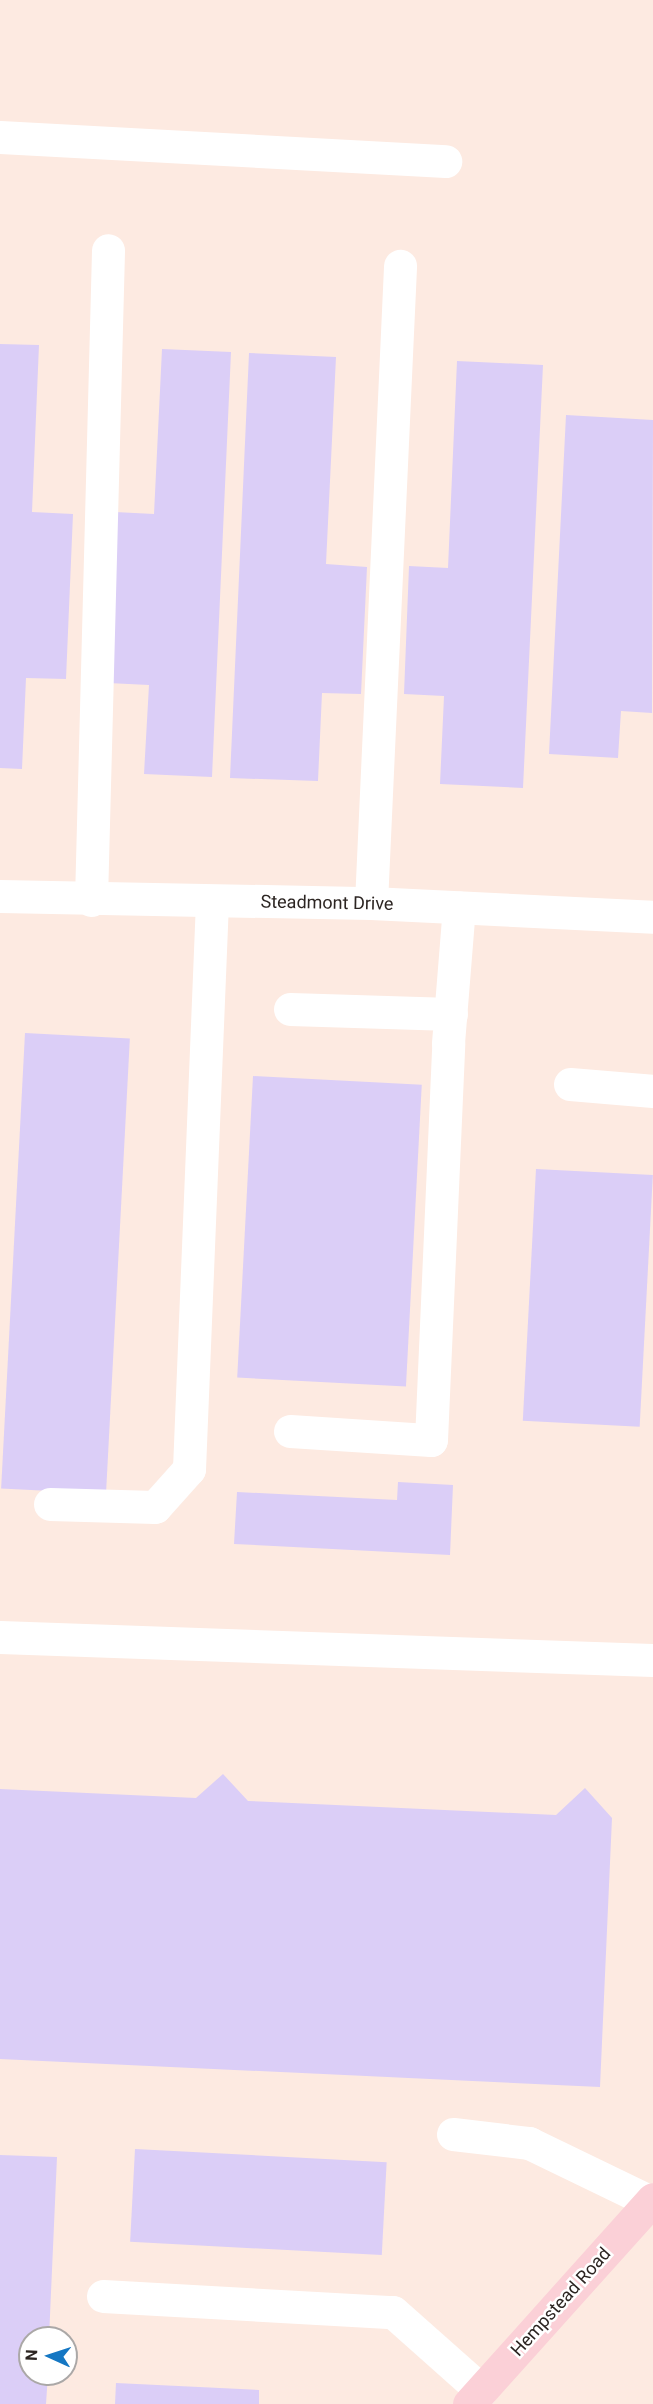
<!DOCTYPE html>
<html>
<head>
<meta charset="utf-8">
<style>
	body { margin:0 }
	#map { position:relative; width:653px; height:2404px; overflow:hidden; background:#fdeae1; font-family:Roboto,sans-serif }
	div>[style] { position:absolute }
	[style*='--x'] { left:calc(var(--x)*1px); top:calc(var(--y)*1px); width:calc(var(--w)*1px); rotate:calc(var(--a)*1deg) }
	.building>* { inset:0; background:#dbcef7; transform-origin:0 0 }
	.minor>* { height:33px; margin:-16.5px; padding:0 16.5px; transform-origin:16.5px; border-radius:16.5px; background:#fff }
	.major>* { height:33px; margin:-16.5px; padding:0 16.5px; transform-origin:16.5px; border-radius:16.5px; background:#fbd0d7 }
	span { translate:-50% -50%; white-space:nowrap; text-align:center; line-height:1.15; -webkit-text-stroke:5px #fff; paint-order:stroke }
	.street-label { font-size:18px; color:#2c2522 }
	.north { position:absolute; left:18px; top:2326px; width:60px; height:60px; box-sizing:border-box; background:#fff; border:2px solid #aba8a7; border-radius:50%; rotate:273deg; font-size:16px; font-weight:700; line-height:24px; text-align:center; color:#2c2522 }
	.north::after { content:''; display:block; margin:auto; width:21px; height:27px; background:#1577c3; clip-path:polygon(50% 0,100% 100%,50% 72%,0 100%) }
</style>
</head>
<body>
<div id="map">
	<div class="building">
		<i style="clip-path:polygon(0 344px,39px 345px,32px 512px,73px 514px,66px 679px,26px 678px,22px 769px,0 768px)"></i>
		<i style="clip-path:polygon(162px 349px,231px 352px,212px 777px,144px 774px,149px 685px,108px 683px,115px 512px,154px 514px)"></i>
		<i style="clip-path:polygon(249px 353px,336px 357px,326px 564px,367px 567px,361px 694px,322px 693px,318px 781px,230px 778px)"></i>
		<i style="clip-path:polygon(457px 361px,543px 365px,523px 788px,440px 784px,444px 696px,404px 694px,409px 566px,448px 568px)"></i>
		<i style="clip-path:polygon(566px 415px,653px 420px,652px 713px,621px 711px,618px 758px,549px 754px)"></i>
		<i style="left:25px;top:1033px;width:105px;height:456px;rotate:3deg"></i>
		<i style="left:253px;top:1076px;width:169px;height:302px;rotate:3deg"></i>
		<i style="left:536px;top:1169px;width:117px;height:252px;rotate:3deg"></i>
		<i style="clip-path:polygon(398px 1482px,453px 1485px,450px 1555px,234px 1544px,237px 1492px,397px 1500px)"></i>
		<i style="clip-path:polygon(223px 1774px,248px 1801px,556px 1815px,585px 1788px,612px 1818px,600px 2087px,0 2059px,0 1789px,196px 1798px)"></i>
		<i style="left:135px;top:2149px;width:252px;height:93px;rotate:3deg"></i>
		<i style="clip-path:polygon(0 2155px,57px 2157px,49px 2338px,30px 2338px,30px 2374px,48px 2374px,46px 2404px,0 2404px)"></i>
		<i style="clip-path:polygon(116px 2383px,259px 2390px,259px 2404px,115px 2404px)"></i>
	</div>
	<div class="minor">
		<i style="--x:0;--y:137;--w:446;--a:3.1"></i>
		<i style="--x:0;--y:896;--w:371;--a:1.1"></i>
		<i style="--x:371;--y:903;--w:282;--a:2.8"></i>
		<i style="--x:91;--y:900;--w:650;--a:-88.5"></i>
		<i style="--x:371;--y:903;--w:638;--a:-87.39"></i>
		<i style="--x:290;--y:1009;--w:161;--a:1.8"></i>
		<i style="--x:570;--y:1084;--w:83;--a:4.8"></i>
		<i style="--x:290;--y:1431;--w:141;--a:3.7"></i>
		<i style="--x:431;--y:1440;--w:397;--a:-87.5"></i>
		<i style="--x:448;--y:1043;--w:136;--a:-85.4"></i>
		<i style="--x:50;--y:1504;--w:105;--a:1.6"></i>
		<i style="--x:155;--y:1507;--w:51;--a:-48.2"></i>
		<i style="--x:189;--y:1469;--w:568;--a:-87.68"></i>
		<i style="--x:0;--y:1637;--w:653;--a:2.02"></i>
		<i style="--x:453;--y:2134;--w:77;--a:6.8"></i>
		<i style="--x:529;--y:2143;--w:136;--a:25.8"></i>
		<i style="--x:103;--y:2296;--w:290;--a:3.2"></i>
		<i style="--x:393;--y:2312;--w:118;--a:41.6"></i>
	</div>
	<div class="major">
		<i style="--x:469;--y:2404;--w:275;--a:-48.1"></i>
	</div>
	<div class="street-label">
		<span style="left:327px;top:903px;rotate:1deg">Steadmont Drive</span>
		<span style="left:561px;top:2302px;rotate:-48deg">Hempstead Road</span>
	</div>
	<div class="north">N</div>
</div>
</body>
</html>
